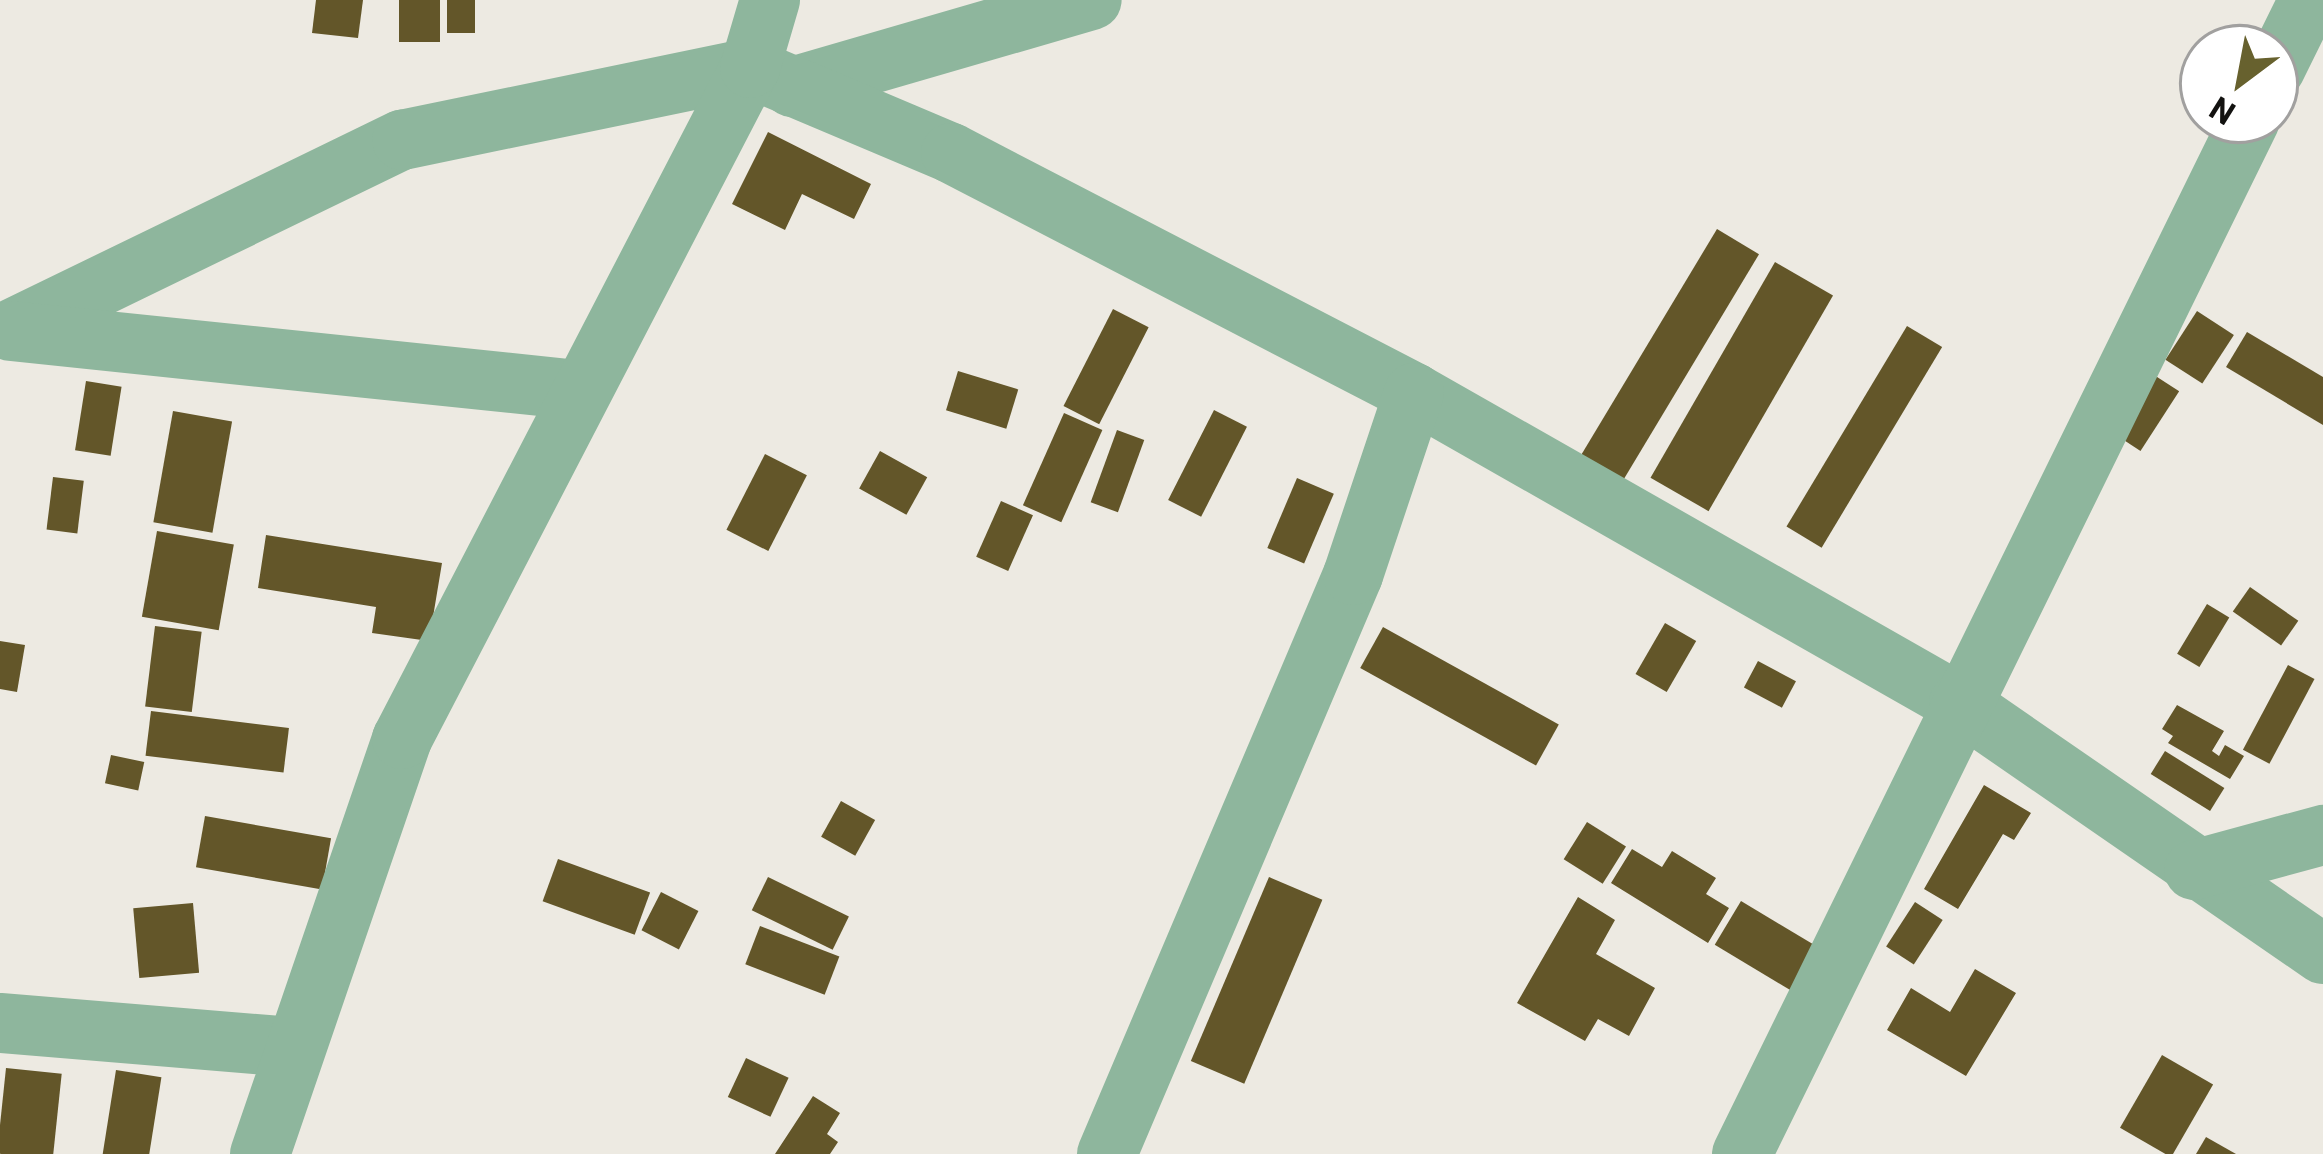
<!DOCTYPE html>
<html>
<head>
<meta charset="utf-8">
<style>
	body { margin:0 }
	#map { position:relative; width:2323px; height:1154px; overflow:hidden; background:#edeae2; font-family:Barlow,sans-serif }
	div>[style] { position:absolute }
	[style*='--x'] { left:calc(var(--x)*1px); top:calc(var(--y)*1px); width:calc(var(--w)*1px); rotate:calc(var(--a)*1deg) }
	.building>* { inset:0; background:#635629; transform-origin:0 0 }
	.minor>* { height:60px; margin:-30px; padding:0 30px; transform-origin:30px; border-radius:30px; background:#8eb69d }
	span { translate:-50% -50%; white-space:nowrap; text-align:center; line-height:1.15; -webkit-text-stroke:12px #fff; paint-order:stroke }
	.north { position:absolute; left:2179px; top:24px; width:120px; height:120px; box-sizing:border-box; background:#fff; border:3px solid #a1a09f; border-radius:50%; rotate:212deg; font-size:33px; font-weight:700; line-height:48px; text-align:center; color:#131210 }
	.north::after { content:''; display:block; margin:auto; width:42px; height:54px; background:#67612e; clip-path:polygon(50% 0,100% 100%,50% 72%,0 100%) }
</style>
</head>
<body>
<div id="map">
	<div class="building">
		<i style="clip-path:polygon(316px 0,363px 0,358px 38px,312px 33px)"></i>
		<i style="left:399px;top:0;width:41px;height:42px"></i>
		<i style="left:447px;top:0;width:28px;height:33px"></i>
		<i style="clip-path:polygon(768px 132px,871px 184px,854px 219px,802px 194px,785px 230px,732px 204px)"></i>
		<i style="left:1717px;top:229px;width:49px;height:274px;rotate:31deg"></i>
		<i style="left:1775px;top:262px;width:67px;height:249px;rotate:30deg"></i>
		<i style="left:1113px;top:309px;width:40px;height:109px;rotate:27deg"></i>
		<i style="left:2197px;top:311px;width:44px;height:58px;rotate:33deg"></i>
		<i style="left:1907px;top:326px;width:41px;height:234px;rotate:31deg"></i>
		<i style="clip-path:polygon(2247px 332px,2323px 377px,2323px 425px,2226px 367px)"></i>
		<i style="left:958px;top:371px;width:63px;height:41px;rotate:17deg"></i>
		<i style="left:2154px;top:375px;width:30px;height:71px;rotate:33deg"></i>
		<i style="left:86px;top:381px;width:36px;height:70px;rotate:9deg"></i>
		<i style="left:1214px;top:410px;width:37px;height:101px;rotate:27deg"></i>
		<i style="left:173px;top:411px;width:60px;height:113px;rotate:10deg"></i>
		<i style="left:1064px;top:413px;width:42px;height:101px;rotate:24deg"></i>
		<i style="left:1117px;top:430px;width:29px;height:77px;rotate:20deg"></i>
		<i style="left:880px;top:451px;width:54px;height:43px;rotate:29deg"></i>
		<i style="left:765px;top:454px;width:47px;height:85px;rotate:27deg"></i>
		<i style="left:53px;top:477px;width:31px;height:53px;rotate:7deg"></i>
		<i style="left:1297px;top:478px;width:40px;height:76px;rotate:23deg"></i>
		<i style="left:1001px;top:501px;width:35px;height:61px;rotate:24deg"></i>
		<i style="left:157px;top:531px;width:78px;height:87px;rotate:10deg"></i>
		<i style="clip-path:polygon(266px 535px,442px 563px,429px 641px,372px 633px,376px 607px,258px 588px)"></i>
		<i style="left:2250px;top:587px;width:59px;height:30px;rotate:35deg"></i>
		<i style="left:2207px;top:604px;width:26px;height:58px;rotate:31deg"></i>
		<i style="left:1665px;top:623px;width:36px;height:59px;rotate:30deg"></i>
		<i style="left:155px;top:626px;width:47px;height:81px;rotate:7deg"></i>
		<i style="left:1383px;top:627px;width:201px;height:47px;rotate:29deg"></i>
		<i style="clip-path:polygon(0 641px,25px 645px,17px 692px,0 689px)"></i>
		<i style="left:1758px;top:661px;width:43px;height:30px;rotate:28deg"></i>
		<i style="left:2288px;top:665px;width:30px;height:96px;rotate:28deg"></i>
		<i style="clip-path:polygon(2177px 705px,2224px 731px,2212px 751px,2219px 756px,2225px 745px,2244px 756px,2230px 779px,2168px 743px,2173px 736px,2162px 729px)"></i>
		<i style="left:151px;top:711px;width:139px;height:45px;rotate:7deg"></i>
		<i style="left:2165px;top:751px;width:70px;height:27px;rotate:32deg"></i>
		<i style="left:111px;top:755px;width:34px;height:29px;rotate:12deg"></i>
		<i style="clip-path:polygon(1984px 785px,2031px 813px,2014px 840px,2003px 834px,1958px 909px,1924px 889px)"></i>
		<i style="left:841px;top:801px;width:39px;height:41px;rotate:29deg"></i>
		<i style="left:205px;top:816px;width:128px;height:52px;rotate:10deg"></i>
		<i style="left:1587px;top:822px;width:46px;height:44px;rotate:32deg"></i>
		<i style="clip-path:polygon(1632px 849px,1662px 867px,1672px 851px,1716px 878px,1706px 894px,1729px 908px,1708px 943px,1611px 883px)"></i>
		<i style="left:558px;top:859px;width:98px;height:45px;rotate:20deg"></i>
		<i style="left:768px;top:877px;width:90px;height:37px;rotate:26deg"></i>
		<i style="left:1269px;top:877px;width:58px;height:200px;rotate:23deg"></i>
		<i style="left:661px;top:892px;width:42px;height:43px;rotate:27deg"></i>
		<i style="clip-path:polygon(1578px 897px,1615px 920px,1596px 954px,1655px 988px,1629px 1036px,1598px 1019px,1585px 1041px,1517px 1003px)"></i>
		<i style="left:1741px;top:901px;width:90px;height:51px;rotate:31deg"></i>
		<i style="left:1915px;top:902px;width:33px;height:53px;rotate:33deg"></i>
		<i style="left:193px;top:903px;width:70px;height:60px;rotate:85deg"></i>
		<i style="left:760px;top:926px;width:85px;height:41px;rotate:21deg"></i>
		<i style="clip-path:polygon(1975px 969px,2016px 993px,1966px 1076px,1887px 1030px,1911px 988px,1950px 1012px)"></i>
		<i style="left:2162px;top:1055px;width:59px;height:84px;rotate:30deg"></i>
		<i style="left:746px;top:1058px;width:47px;height:43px;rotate:25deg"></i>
		<i style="left:6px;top:1068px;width:56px;height:86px;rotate:6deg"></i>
		<i style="left:116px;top:1070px;width:46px;height:85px;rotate:9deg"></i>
		<i style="clip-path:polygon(813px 1096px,840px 1113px,827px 1134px,838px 1142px,830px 1154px,775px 1154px)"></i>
		<i style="clip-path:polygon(2206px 1137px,2236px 1154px,2196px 1154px)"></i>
	</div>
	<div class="minor">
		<i style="--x:2275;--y:69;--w:77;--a:-63.8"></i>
		<i style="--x:792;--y:87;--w:312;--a:-16.2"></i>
		<i style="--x:10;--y:330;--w:436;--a:-25.9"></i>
		<i style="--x:402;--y:140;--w:355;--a:-11.7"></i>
		<i style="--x:750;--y:68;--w:218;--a:22.9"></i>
		<i style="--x:951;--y:153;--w:522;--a:27.4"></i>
		<i style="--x:1414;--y:393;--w:627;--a:29.63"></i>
		<i style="--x:1959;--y:703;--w:442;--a:34.6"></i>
		<i style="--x:11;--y:331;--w:570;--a:5.94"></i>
		<i style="--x:2194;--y:870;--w:134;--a:-15.2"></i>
		<i style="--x:0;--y:1023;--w:296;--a:4.7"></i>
		<i style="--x:260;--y:1154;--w:439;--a:-71.1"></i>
		<i style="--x:402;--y:739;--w:756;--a:-62.59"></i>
		<i style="--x:750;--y:68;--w:71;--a:-73.6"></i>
		<i style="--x:1107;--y:1154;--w:629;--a:-66.98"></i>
		<i style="--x:1353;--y:575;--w:192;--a:-71.5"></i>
		<i style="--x:1742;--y:1154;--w:1152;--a:-63.84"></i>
	</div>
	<div class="north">N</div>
</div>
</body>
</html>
